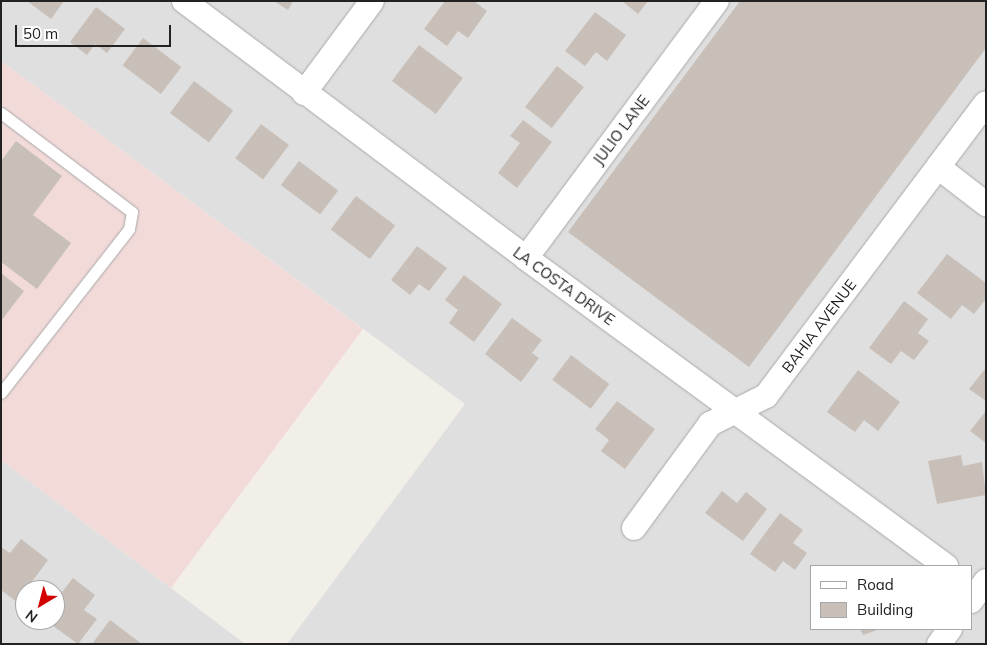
<!DOCTYPE html>
<html>
<head>
<meta charset="utf-8">
<style>
	body { margin:0 }
	#map { position:relative; width:987px; height:645px; overflow:hidden; background:#f2efe9; font-family:Mulish,sans-serif }
	div>[style] { position:absolute }
	[style*='--x'] { left:calc(var(--x)*1px); top:calc(var(--y)*1px); width:calc(var(--w)*1px); rotate:calc(var(--a)*1deg) }
	.residential>* { inset:0; background:#e0dfdf }
	.commercial>* { inset:0; background:#f2dad9 }
	.building>* { inset:0; background:#c7bfb8; transform-origin:0 0 }
	.roads { filter:drop-shadow(0 0 1px #a9a9a9) drop-shadow(0 0 1px #a9a9a9) }
	.lane>* { height:11px; margin:-5.5px; padding:0 5.5px; transform-origin:5.5px; border-radius:5.5px; background:#fff }
	.street>* { height:24px; margin:-12px; padding:0 12px; transform-origin:12px; border-radius:12px; background:#fff }
	span { translate:-50% -50%; white-space:nowrap; text-align:center; line-height:1.15; -webkit-text-stroke:4.5px #fff; paint-order:stroke }
	.street-label { font-size:15px; color:#222 }
	.frame { position:absolute; inset:0; border:2px solid #222; pointer-events:none }
	.legend { position:absolute; left:810px; top:565px; width:162px; height:65px; box-sizing:border-box; background:#fff; border:1px solid #a7a7a7; margin:0; padding:6px 9px; list-style:none; font-size:15px; color:#222 }
	.legend li { display:flex; align-items:center; gap:10px; height:25px }
	.legend b { width:25px; border:1px solid #a7a7a7 }
	.north { position:absolute; left:15px; top:580px; width:50px; height:50px; box-sizing:border-box; background:#fff; border:1px solid #a7a7a7; border-radius:50%; rotate:217deg; font-size:14px; font-weight:700; line-height:20px; text-align:center; color:#222 }
	.north::after { content:''; display:block; margin:auto; width:18px; height:22px; background:#d40000; clip-path:polygon(50% 0,100% 100%,50% 72%,0 100%) }
	.scale { position:absolute; left:15px; top:25px; width:156px; height:22px; box-sizing:border-box; border:2px solid #222; border-top:0; padding-left:6px; font-size:15px; line-height:18px; white-space:nowrap; color:#222; -webkit-text-stroke:4px #fff; paint-order:stroke }
</style>
</head>
<body>
<div id="map">
	<div class="residential">
		<i style="clip-path:polygon(evenodd,1px 1px,986px 1px,986px 644px,287px 644px,465px 404px,1px 61px,1px 1px,811px 566px,971px 566px,971px 629px,811px 629px,811px 566px)"></i>
		<i style="clip-path:polygon(evenodd,1px 460px,171px 588px,245px 644px,1px 644px,1px 460px,25px 590px,55px 590px,55px 620px,25px 620px,25px 590px)"></i>
	</div>
	<div class="commercial">
		<i style="clip-path:polygon(1px 61px,363px 329px,171px 588px,1px 460px)"></i>
	</div>
	<div class="building">
		<i style="clip-path:polygon(27px 1px,64px 1px,51px 19px)"></i>
		<i style="clip-path:polygon(274px 1px,293px 1px,288px 10px)"></i>
		<i style="clip-path:polygon(445px 1px,474px 1px,487px 11px,468px 38px,458px 31px,447px 46px,424px 29px)"></i>
		<i style="clip-path:polygon(622px 1px,648px 1px,638px 14px)"></i>
		<i style="clip-path:polygon(740px 1px,986px 1px,986px 48px,749px 367px,568px 232px)"></i>
		<i style="clip-path:polygon(96px 7px,125px 29px,107px 53px,95px 44px,87px 55px,70px 42px)"></i>
		<i style="clip-path:polygon(595px 12px,626px 35px,607px 61px,596px 52px,585px 66px,565px 51px)"></i>
		<i style="left:143px;top:38px;width:48px;height:34px;rotate:37deg"></i>
		<i style="left:419px;top:45px;width:55px;height:45px;rotate:37deg"></i>
		<i style="left:557px;top:66px;width:34px;height:52px;rotate:38deg"></i>
		<i style="left:194px;top:81px;width:49px;height:40px;rotate:37deg"></i>
		<i style="clip-path:polygon(523px 120px,552px 142px,517px 188px,498px 173px,520px 143px,510px 136px)"></i>
		<i style="left:261px;top:124px;width:35px;height:43px;rotate:37deg"></i>
		<i style="clip-path:polygon(16px 141px,62px 176px,33px 215px,71px 243px,37px 289px,1px 262px,1px 161px)"></i>
		<i style="left:299px;top:161px;width:49px;height:30px;rotate:37deg"></i>
		<i style="left:356px;top:196px;width:49px;height:42px;rotate:37deg"></i>
		<i style="clip-path:polygon(417px 246px,447px 268px,429px 291px,419px 284px,410px 295px,391px 280px)"></i>
		<i style="clip-path:polygon(947px 254px,986px 283px,986px 299px,974px 314px,962px 305px,951px 319px,917px 293px)"></i>
		<i style="clip-path:polygon(1px 273px,24px 291px,1px 321px)"></i>
		<i style="clip-path:polygon(464px 275px,502px 304px,474px 342px,449px 323px,458px 310px,445px 300px)"></i>
		<i style="clip-path:polygon(904px 301px,928px 319px,918px 333px,929px 341px,914px 360px,901px 351px,891px 364px,869px 348px)"></i>
		<i style="clip-path:polygon(512px 318px,542px 340px,532px 353px,539px 358px,521px 382px,485px 354px)"></i>
		<i style="left:571px;top:355px;width:48px;height:31px;rotate:37deg"></i>
		<i style="clip-path:polygon(985px 369px,986px 369px,986px 401px,969px 389px)"></i>
		<i style="clip-path:polygon(858px 370px,900px 402px,878px 431px,864px 420px,855px 432px,827px 412px)"></i>
		<i style="clip-path:polygon(617px 401px,655px 429px,625px 469px,601px 451px,609px 440px,595px 429px)"></i>
		<i style="clip-path:polygon(986px 411px,986px 443px,970px 431px)"></i>
		<i style="clip-path:polygon(961px 455px,963px 466px,982px 462px,986px 495px,937px 504px,928px 461px)"></i>
		<i style="clip-path:polygon(722px 491px,737px 503px,746px 492px,767px 509px,743px 541px,705px 513px)"></i>
		<i style="clip-path:polygon(780px 513px,803px 530px,793px 543px,807px 553px,795px 570px,783px 561px,775px 572px,750px 554px)"></i>
		<i style="clip-path:polygon(21px 539px,48px 560px,17px 602px,1px 590px,1px 547px,10px 553px)"></i>
		<i style="clip-path:polygon(73px 578px,95px 595px,84px 610px,97px 619px,78px 644px,45px 620px,55px 620px,55px 590px,43px 590px,49px 582px,62px 592px)"></i>
		<i style="clip-path:polygon(110px 620px,142px 644px,92px 644px)"></i>
		<i style="clip-path:polygon(860px 629px,880px 629px,863px 635px)"></i>
	</div>
	<div class="roads">
		<div class="lane">
			<i style="--x:1;--y:113;--w:164;--a:37.1"></i>
			<i style="--x:132;--y:212;--w:17;--a:100"></i>
			<i style="--x:129;--y:229;--w:208;--a:128"></i>
		</div>
		<div class="street">
			<i style="--x:184;--y:1;--w:428;--a:36.9"></i>
			<i style="--x:526;--y:258;--w:521;--a:36.25"></i>
			<i style="--x:304;--y:93;--w:114;--a:-53.5"></i>
			<i style="--x:938;--y:167;--w:61;--a:37.6"></i>
			<i style="--x:526;--y:258;--w:320;--a:-53.4"></i>
			<i style="--x:634;--y:528;--w:129;--a:-53.8"></i>
			<i style="--x:710;--y:424;--w:63;--a:-26.6"></i>
			<i style="--x:766;--y:396;--w:366;--a:-53.1"></i>
			<i style="--x:971;--y:601;--w:25;--a:-53"></i>
			<i style="--x:939;--y:644;--w:19;--a:-54"></i>
		</div>
	</div>
	<div class="street-label">
		<span style="left:621px;top:130px;rotate:-53deg">JULIO LANE</span>
		<span style="left:564px;top:286px;rotate:36deg">LA COSTA DRIVE</span>
		<span style="left:819px;top:326px;rotate:-53deg">BAHIA AVENUE</span>
	</div>
	<div class="frame"></div>
	<ul class="legend">
	<li><b style="height:6px;background:#fff"></b>Road</li>
	<li><b style="height:14px;background:#c7bfb8"></b>Building</li>
	</ul>
	<div class="north">N</div>
	<div class="scale">50 m</div>
</div>
</body>
</html>
